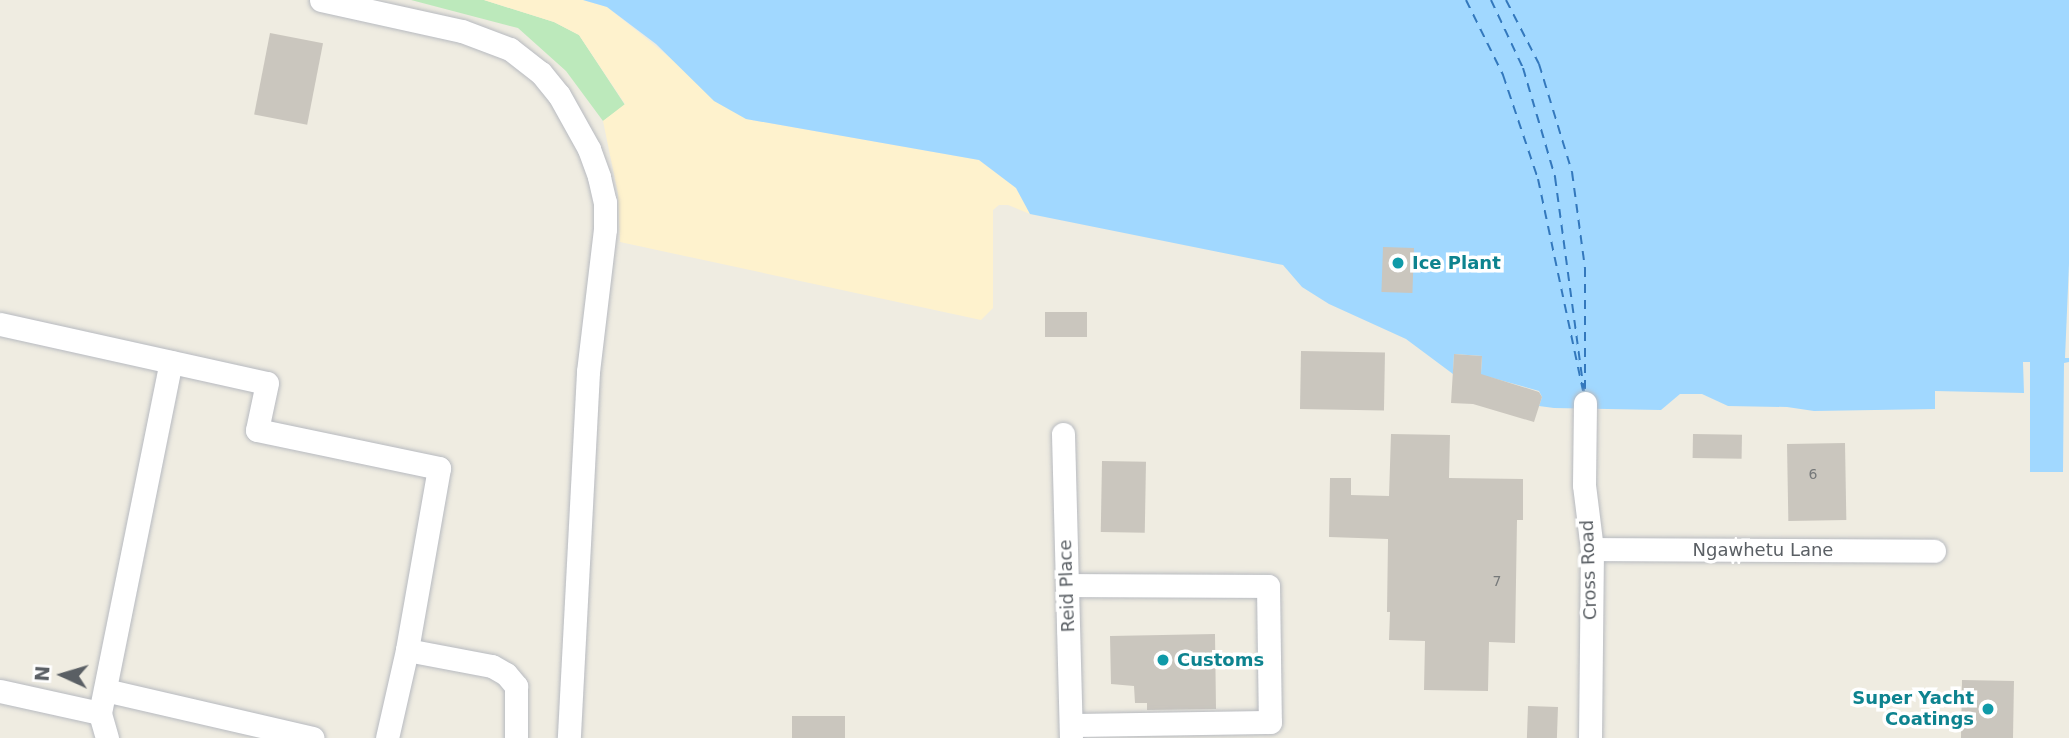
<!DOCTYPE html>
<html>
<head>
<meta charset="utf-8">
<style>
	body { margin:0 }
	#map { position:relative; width:2069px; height:738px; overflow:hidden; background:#efece1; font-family:"DejaVu Sans",sans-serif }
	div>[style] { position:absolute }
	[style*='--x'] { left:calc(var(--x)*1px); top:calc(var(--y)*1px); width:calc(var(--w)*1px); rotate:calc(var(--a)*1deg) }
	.green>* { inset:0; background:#bce9bb }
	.sand>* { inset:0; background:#fef2cd }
	.water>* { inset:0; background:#a1d8ff }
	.pier>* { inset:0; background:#efece1 }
	.ferry>* { height:2px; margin-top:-1px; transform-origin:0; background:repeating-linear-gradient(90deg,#3378bd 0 9px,transparent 0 16px) }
	.building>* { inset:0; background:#cac6be; transform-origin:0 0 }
	.roads { filter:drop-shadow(0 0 2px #b7bac0) drop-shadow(0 0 2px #b7bac0) }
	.minor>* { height:23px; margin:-11.5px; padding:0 11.5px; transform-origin:11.5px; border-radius:11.5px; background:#fff }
	.dots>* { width:19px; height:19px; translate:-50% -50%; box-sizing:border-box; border:4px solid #fff; border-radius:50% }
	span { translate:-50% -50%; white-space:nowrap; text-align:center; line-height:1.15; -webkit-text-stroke:7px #fff; paint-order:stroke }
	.number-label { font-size:14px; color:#76797a }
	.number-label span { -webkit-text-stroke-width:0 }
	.culture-label { font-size:18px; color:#0d838f; font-weight:700 }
	.left { translate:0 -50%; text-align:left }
	.right { translate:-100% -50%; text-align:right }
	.street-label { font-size:18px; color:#5a5f64 }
	.north { position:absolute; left:28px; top:640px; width:70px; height:70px; -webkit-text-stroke:5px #fff; paint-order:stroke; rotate:274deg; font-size:19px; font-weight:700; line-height:28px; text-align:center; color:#5a5f64 }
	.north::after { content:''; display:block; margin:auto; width:24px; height:32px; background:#5a5f64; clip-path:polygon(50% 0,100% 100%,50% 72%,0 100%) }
</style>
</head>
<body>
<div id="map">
	<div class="green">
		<i style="clip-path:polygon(411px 0,484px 0,554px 22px,579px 35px,625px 105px,603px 121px,566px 71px,518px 28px)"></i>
	</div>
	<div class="sand">
		<i style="clip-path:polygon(484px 0,583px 0,607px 7px,746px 119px,979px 160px,1016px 188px,1030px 214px,1008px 205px,999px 205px,993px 210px,993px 308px,981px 320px,620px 242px,618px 194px,603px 121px,625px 104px,579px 35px,554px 22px)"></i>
	</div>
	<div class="water">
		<i style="clip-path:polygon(583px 0,2069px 0,2069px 362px,2064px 363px,2063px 472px,2030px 472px,2030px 362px,2023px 362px,2024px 393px,1935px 391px,1935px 409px,1814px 411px,1787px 407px,1728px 406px,1702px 394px,1680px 394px,1661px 410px,1554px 408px,1539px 406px,1542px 397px,1539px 391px,1489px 377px,1480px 390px,1482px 356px,1454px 354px,1453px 374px,1406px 339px,1329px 304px,1302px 287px,1283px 265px,1030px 214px,1016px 188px,979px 160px,746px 119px,714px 101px,656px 44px,607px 7px)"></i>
	</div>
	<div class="pier">
		<i style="clip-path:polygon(2069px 264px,2069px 358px,2065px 358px)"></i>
	</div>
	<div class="ferry">
		<i style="--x:1466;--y:0;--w:84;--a:63.7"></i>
		<i style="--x:1503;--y:75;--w:110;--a:71.4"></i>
		<i style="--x:1538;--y:179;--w:217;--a:78"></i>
		<i style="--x:1491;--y:0;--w:75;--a:64.8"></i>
		<i style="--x:1523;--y:68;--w:114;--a:73.6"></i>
		<i style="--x:1555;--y:177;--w:216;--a:82.3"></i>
		<i style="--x:1506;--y:0;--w:72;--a:62.7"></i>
		<i style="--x:1539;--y:64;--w:113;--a:73"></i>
		<i style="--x:1572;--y:172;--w:97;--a:82.3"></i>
		<i style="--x:1585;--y:268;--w:123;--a:90"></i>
	</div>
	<div class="building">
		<i style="left:270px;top:33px;width:54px;height:83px;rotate:11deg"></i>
		<i style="left:1383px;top:247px;width:31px;height:45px;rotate:2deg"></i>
		<i style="left:1045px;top:312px;width:42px;height:25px"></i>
		<i style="left:1301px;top:351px;width:84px;height:58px;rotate:1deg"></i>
		<i style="clip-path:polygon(1454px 354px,1482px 356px,1481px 374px,1539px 392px,1542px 397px,1534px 422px,1473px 404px,1451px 403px)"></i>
		<i style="clip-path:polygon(1391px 434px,1450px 435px,1449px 478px,1523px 479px,1523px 520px,1517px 520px,1515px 643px,1489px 642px,1488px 691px,1424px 690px,1425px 641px,1389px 640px,1390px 612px,1387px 612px,1388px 539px,1329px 537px,1330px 478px,1351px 478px,1351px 495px,1389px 496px)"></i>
		<i style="left:1693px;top:434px;width:49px;height:24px;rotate:1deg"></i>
		<i style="left:1845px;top:443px;width:77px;height:58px;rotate:89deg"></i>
		<i style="left:1102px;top:461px;width:44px;height:71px;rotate:1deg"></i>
		<i style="clip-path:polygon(1215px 634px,1216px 709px,1147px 710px,1147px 703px,1135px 703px,1134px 686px,1111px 684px,1110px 636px)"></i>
		<i style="left:1962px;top:680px;width:52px;height:58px;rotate:1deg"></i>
		<i style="left:1528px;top:706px;width:30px;height:32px;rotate:2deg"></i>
		<i style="left:792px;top:716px;width:53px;height:22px"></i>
	</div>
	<div class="roads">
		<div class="minor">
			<i style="--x:321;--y:0;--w:144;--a:12.4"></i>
			<i style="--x:462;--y:31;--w:51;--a:20.6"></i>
			<i style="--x:510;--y:49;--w:39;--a:38"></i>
			<i style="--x:541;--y:73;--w:28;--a:51"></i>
			<i style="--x:559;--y:95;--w:62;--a:60.9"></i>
			<i style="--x:589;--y:149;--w:30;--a:70"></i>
			<i style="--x:599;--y:177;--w:26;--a:77"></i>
			<i style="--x:605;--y:202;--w:27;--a:90"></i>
			<i style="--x:605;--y:229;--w:144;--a:96.8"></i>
			<i style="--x:588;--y:372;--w:366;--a:93"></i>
			<i style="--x:0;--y:324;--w:273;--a:12.5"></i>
			<i style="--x:267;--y:383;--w:48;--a:102"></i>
			<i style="--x:257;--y:430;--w:186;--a:11.8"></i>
			<i style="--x:439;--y:468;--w:185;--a:100"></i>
			<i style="--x:407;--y:650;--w:90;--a:102.8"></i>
			<i style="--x:1585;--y:403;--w:82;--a:90.7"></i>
			<i style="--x:1584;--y:485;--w:64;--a:82.9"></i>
			<i style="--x:1592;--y:549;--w:189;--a:90.6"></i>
			<i style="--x:1063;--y:434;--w:304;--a:88.5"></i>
			<i style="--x:1592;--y:549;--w:342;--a:0.3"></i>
			<i style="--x:1067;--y:585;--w:201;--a:0.3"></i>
			<i style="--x:1268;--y:586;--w:136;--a:89.2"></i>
			<i style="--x:1270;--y:722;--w:199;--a:179.1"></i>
			<i style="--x:407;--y:650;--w:86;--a:10.7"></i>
			<i style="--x:492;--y:666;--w:16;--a:30"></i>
			<i style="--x:506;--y:674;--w:16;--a:50"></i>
			<i style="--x:516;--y:686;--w:52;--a:90"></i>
			<i style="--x:105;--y:690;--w:213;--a:13"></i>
			<i style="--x:0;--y:691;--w:102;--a:12.4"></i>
			<i style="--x:107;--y:738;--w:26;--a:-106"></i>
			<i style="--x:100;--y:713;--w:358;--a:-78.6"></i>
		</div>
	</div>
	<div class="dots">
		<i style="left:1398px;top:263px;background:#0f9aa8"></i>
		<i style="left:1163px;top:660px;background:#0f9aa8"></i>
		<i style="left:1988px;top:709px;background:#0f9aa8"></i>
	</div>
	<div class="number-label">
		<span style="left:1813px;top:474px">6</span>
		<span style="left:1497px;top:581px">7</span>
	</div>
	<div class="culture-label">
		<span class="left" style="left:1412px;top:263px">Ice Plant</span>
		<span class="left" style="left:1177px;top:660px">Customs</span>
		<span class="right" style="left:1974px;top:709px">Super Yacht<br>Coatings</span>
	</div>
	<div class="street-label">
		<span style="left:1763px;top:550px">Ngawhetu Lane</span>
		<span style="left:1589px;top:570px;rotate:-92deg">Cross Road</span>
		<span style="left:1067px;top:586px;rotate:-92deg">Reid Place</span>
	</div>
	<div class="north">N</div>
</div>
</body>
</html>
